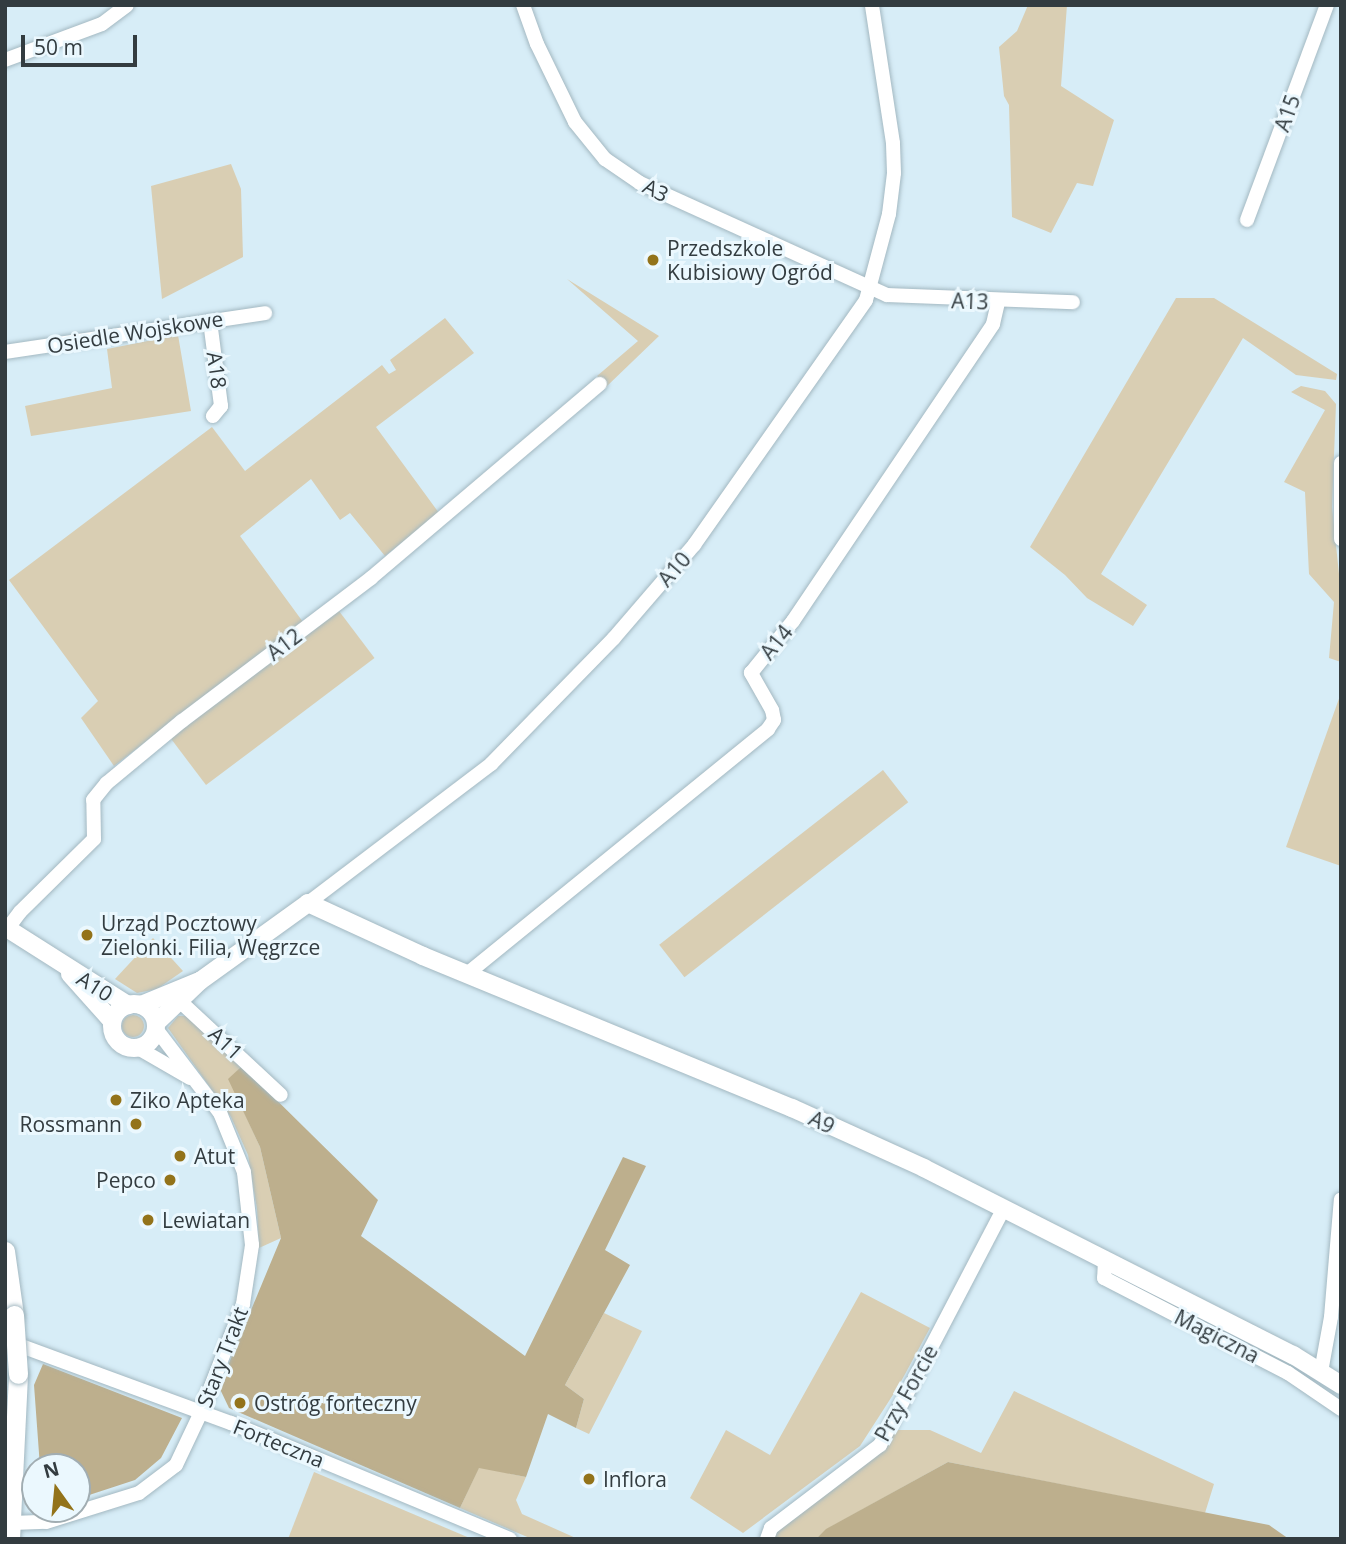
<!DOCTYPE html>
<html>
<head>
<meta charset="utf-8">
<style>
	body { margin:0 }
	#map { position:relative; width:1346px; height:1544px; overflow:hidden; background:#d7edf7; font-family:"Open Sans",sans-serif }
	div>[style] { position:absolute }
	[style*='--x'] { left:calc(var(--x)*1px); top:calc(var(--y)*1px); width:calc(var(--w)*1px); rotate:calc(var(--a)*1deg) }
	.green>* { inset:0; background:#d9ceb3; transform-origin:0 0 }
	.round { border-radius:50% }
	.forest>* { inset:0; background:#bdaf8d }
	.roads { filter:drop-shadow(0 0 2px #a3b8c1) drop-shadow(0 0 2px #a3b8c1) }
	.minor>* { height:14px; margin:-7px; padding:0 7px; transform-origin:7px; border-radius:7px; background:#fff }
	.tertiary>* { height:18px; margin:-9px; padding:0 9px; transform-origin:9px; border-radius:9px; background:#fff }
	.tertiary>.ring { margin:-9px; padding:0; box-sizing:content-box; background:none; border:18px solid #fff; border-radius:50% }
	.secondary>* { height:19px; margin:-9.5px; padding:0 9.5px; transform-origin:9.5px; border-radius:9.5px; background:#fff }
	.bridges { filter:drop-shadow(0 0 2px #a3b8c1) drop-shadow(0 0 2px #a3b8c1) }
	.secondary-bridge>* { height:19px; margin:-9.5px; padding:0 9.5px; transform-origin:9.5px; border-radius:9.5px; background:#fff }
	.dots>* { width:19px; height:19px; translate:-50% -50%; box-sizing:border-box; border:4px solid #ebf8fe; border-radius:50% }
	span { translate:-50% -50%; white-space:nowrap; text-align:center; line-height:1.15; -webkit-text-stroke:6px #ebf8fe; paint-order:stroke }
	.street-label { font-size:21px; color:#333c40 }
	.poi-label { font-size:21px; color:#333c40 }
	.left { translate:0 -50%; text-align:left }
	.right { translate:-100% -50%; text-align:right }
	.frame { position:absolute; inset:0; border:7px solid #333c40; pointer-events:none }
	.north { position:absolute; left:21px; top:1453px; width:70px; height:70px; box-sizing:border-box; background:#ebf8fe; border:2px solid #a1adb2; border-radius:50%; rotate:345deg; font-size:19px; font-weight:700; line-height:28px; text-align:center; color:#333c40 }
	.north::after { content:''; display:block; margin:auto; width:24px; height:32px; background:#93731a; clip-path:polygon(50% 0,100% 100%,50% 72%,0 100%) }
	.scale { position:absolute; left:21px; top:35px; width:116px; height:32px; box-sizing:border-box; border:4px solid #333c40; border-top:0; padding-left:9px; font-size:21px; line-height:24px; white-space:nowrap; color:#333c40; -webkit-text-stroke:5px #ebf8fe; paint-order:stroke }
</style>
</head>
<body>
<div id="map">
	<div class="green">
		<i style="clip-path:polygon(1028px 5px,1067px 5px,1061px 86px,1114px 120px,1093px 186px,1077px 183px,1051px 233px,1012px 217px,1009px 105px,1004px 96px,999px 47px,1017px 31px)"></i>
		<i style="clip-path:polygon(231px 164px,241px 189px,243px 257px,162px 299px,151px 186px)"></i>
		<i style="clip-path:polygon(567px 279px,659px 336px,606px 387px,597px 376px,638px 341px)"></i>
		<i style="clip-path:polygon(1176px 298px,1214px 298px,1337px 374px,1336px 380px,1296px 375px,1243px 338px,1101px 574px,1147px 605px,1133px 626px,1087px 598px,1065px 575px,1030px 547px)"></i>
		<i style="clip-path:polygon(445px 318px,474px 353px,376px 427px,439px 513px,385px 556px,350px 513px,340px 520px,311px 479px,240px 536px,303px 622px,114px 766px,81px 718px,98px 701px,9px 580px,212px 427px,245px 471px,382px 365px,389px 374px,396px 370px,390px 360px)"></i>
		<i style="clip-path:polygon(178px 335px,191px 411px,31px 436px,25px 406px,112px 388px,107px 349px)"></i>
		<i style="clip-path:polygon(1301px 386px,1325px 391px,1336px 404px,1332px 507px,1341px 593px,1341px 662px,1329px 658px,1334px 602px,1309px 574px,1305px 492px,1284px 482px,1325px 410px,1291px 392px)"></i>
		<i style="left:339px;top:611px;width:59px;height:211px;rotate:53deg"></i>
		<i style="clip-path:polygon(1341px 693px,1341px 866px,1286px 847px)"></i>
		<i style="left:883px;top:770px;width:41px;height:284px;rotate:52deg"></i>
		<i style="clip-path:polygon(153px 938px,183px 971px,157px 989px,137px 993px,115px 979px)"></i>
		<i class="round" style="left:122px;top:1015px;width:22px;height:22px"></i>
		<i style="clip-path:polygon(178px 1016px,189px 1016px,242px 1066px,229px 1079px,260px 1147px,281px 1238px,259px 1248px,257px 1209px,248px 1155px,231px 1117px,168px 1028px)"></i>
		<i style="clip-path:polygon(861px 1292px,930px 1328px,898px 1387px,860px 1446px,743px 1533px,690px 1498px,726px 1430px,770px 1455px)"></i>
		<i style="clip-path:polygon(604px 1313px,642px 1331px,589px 1434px,576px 1428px,584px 1399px,565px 1385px)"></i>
		<i style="clip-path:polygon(1014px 1391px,1214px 1484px,1205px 1513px,948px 1462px,827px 1529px,816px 1539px,773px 1539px,773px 1535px,895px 1430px,930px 1430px,981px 1453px)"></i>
		<i style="clip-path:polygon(479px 1467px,526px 1477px,516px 1500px,522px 1514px,578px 1539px,532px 1539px,460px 1508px)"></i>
		<i style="clip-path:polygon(314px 1472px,472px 1539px,288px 1539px)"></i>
	</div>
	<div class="forest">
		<i style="clip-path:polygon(242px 1066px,378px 1200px,361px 1236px,525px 1356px,623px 1157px,646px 1166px,605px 1250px,630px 1265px,565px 1385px,584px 1399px,576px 1428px,548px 1414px,526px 1477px,479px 1468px,460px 1508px,229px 1408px,219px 1387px,281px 1238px,260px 1147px,228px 1079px)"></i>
		<i style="clip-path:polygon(43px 1364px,182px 1418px,161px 1458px,135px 1480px,77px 1499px,77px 1467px,40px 1467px,34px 1385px)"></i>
		<i style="clip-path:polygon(948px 1462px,1269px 1525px,1289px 1539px,816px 1539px,826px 1529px)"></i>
	</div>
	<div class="roads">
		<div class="minor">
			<i style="--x:523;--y:5;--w:41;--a:70.3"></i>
			<i style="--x:537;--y:44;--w:87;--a:64"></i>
			<i style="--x:575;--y:122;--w:48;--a:51"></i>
			<i style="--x:605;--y:159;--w:42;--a:34.4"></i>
			<i style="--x:640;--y:183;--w:271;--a:24.4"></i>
			<i style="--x:887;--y:295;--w:186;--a:2.2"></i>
			<i style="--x:5;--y:60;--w:103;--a:-20.4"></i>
			<i style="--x:102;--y:24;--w:31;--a:-37"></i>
			<i style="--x:1247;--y:220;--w:229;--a:-69.6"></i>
			<i style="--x:210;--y:321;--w:86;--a:82.6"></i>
			<i style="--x:221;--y:406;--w:13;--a:129"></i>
			<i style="--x:5;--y:352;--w:263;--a:-8.5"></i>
			<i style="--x:1341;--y:463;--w:76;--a:90"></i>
			<i style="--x:308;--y:903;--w:230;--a:-37.2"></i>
			<i style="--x:491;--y:764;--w:176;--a:-45.7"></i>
			<i style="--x:614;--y:638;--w:123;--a:-49.3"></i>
			<i style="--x:694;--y:545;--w:299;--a:-54.9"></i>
			<i style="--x:866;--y:300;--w:89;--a:-75"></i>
			<i style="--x:889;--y:214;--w:41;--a:-83"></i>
			<i style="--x:894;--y:173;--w:30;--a:-92"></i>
			<i style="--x:893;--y:143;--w:140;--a:-98.7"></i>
			<i style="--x:8;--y:928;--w:20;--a:-53"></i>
			<i style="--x:20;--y:912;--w:104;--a:-44.6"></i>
			<i style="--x:94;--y:839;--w:39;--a:-91"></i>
			<i style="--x:93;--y:800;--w:22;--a:-51"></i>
			<i style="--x:107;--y:783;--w:97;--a:-39.6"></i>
			<i style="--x:182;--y:721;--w:237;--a:-37.1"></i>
			<i style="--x:371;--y:578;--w:300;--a:-40.3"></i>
			<i style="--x:467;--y:974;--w:388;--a:-39.1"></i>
			<i style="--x:768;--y:729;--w:11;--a:-56"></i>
			<i style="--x:774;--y:720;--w:10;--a:-101"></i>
			<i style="--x:772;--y:710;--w:43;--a:-119.6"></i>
			<i style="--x:751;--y:673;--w:67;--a:-51.1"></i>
			<i style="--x:793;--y:621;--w:358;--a:-56"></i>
			<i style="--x:993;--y:324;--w:23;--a:-77"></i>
			<i style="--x:176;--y:993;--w:14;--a:56"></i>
			<i style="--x:184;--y:1005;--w:132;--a:42.9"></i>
			<i style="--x:138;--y:1048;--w:60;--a:30"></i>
			<i style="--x:1105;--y:1261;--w:17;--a:93"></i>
			<i style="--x:1104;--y:1278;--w:207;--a:27.3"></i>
			<i style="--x:1288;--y:1373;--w:64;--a:34.2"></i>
			<i style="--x:5;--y:1340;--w:241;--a:20.2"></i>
			<i style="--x:231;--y:1423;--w:302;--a:22.6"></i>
			<i style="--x:1321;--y:1372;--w:56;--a:-79.7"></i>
			<i style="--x:1331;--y:1317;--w:118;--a:-85.2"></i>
			<i style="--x:12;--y:1523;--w:34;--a:-2"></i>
			<i style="--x:46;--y:1522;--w:97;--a:-17.3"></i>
			<i style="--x:139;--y:1493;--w:46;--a:-37.1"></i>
			<i style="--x:176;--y:1465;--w:59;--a:-64.7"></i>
			<i style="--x:201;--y:1412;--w:116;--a:-68.7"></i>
			<i style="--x:243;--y:1304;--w:60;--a:-81.3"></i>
			<i style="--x:252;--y:1245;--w:73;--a:-96.3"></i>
			<i style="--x:244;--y:1172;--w:64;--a:-112.1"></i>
			<i style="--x:220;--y:1113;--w:106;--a:-127.3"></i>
			<i style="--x:767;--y:1539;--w:12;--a:-70"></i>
			<i style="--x:771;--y:1528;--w:137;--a:-37.3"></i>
			<i style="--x:880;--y:1445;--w:265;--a:-62.4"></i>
		</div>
		<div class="tertiary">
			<i style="--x:5;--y:927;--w:146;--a:32.4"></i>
			<i style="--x:70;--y:974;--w:63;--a:48.2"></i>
			<i class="ring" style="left:112px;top:1004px;width:26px;height:26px"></i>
			<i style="--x:141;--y:1005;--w:61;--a:-22.3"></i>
			<i style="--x:156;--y:1023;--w:61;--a:-43.7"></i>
			<i style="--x:200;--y:981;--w:133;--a:-35.8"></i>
			<i style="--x:308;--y:903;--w:127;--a:24.7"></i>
			<i style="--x:423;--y:956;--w:399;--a:22.4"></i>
			<i style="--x:792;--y:1108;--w:145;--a:24.4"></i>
			<i style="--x:924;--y:1168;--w:414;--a:26.9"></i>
			<i style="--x:1293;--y:1355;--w:57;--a:32"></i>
		</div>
		<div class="secondary">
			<i style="--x:5;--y:1251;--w:65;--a:82"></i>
			<i style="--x:10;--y:1539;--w:165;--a:-87.2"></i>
		</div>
	</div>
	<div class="bridges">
		<div class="secondary-bridge">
			<i style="--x:14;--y:1315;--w:59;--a:86.1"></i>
		</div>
	</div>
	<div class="dots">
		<i style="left:653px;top:260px;background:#93731a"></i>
		<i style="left:87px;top:935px;background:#93731a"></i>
		<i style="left:116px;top:1100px;background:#93731a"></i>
		<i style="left:136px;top:1124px;background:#93731a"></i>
		<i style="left:180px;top:1156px;background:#93731a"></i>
		<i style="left:170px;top:1180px;background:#93731a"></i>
		<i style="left:148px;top:1220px;background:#93731a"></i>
		<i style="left:240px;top:1403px;background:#93731a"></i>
		<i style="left:589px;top:1479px;background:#93731a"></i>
	</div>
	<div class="street-label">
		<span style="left:1287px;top:113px;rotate:-70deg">A15</span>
		<span style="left:656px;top:190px;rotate:26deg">A3</span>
		<span style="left:970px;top:301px;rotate:2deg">A13</span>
		<span style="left:135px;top:332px;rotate:-9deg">Osiedle Wojskowe</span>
		<span style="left:217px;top:370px;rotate:82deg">A18</span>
		<span style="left:674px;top:569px;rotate:-49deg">A10</span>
		<span style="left:776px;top:642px;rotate:-51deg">A14</span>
		<span style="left:284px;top:644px;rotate:-37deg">A12</span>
		<span style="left:95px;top:986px;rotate:32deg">A10</span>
		<span style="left:226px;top:1043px;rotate:43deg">A11</span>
		<span style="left:822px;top:1122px;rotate:25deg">A9</span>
		<span style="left:1217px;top:1336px;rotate:27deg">Magiczna</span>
		<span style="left:222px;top:1357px;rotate:-69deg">Stary Trakt</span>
		<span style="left:906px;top:1393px;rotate:-61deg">Przy Forcie</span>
		<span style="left:279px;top:1443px;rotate:22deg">Forteczna</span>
	</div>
	<div class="poi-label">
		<span class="left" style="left:667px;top:260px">Przedszkole<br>Kubisiowy Ogród</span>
		<span class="left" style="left:101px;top:935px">Urząd Pocztowy<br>Zielonki. Filia, Węgrzce</span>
		<span class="left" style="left:130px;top:1100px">Ziko Apteka</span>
		<span class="right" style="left:122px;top:1124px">Rossmann</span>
		<span class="left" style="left:194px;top:1156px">Atut</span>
		<span class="right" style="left:156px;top:1180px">Pepco</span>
		<span class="left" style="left:162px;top:1220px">Lewiatan</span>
		<span class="left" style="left:254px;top:1403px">Ostróg forteczny</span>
		<span class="left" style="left:603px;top:1479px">Inflora</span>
	</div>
	<div class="frame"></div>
	<div class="north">N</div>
	<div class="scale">50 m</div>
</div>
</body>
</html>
